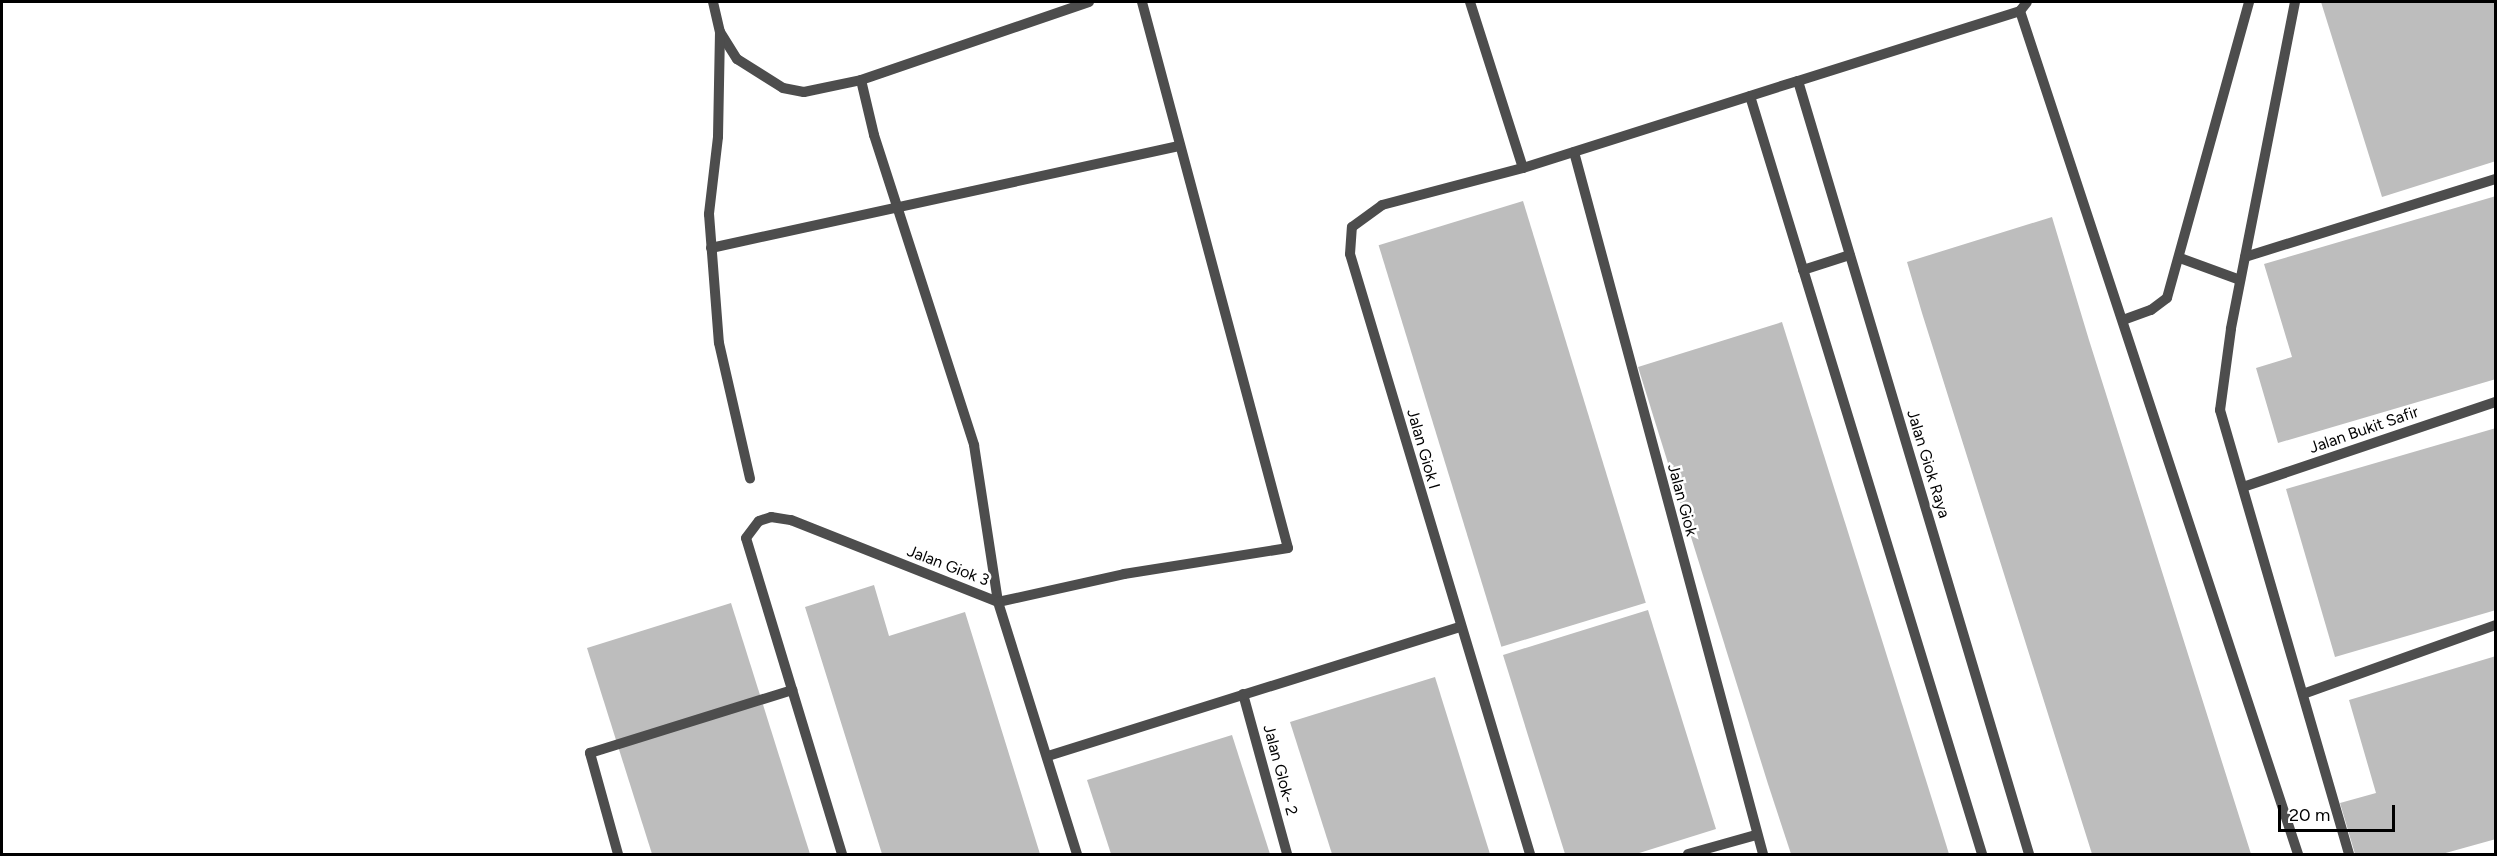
<!DOCTYPE html>
<html>
<head>
<meta charset="utf-8">
<style>
	body { margin:0 }
	#map { position:relative; width:2497px; height:856px; overflow:hidden; background:#fff; font-family:Figtree,sans-serif }
	div>[style] { position:absolute }
	[style*='--x'] { left:calc(var(--x)*1px); top:calc(var(--y)*1px); width:calc(var(--w)*1px); rotate:calc(var(--a)*1deg) }
	.building>* { inset:0; background:#bdbdbd; transform-origin:0 0 }
	.minor>* { height:10px; margin:-5px; padding:0 5px; transform-origin:5px; border-radius:5px; background:#4d4d4d }
	span { translate:-50% -50%; white-space:nowrap; text-align:center; line-height:1.15; -webkit-text-stroke:5px #fff; paint-order:stroke }
	.street-label { font-size:16px; color:#000 }
	.frame { position:absolute; inset:0; border:3px solid #000; pointer-events:none }
	.scale { position:absolute; left:2278px; top:805px; width:117px; height:27px; box-sizing:border-box; border:3px solid #000; border-top:0; padding-left:8px; font-size:18px; line-height:21px; white-space:nowrap; color:#000; -webkit-text-stroke:4px #fff; paint-order:stroke }
</style>
</head>
<body>
<div id="map">
	<div class="building">
		<i style="clip-path:polygon(2321px 2px,2496px 2px,2496px 161px,2382px 197px)"></i>
		<i style="clip-path:polygon(2496px 196px,2496px 379px,2278px 443px,2256px 368px,2292px 357px,2264px 264px)"></i>
		<i style="left:1523px;top:201px;width:420px;height:151px;rotate:73deg"></i>
		<i style="clip-path:polygon(2052px 217px,2089px 340px,2251px 854px,2092px 854px,1922px 313px,1907px 262px)"></i>
		<i style="clip-path:polygon(1782px 322px,1941px 828px,1949px 854px,1791px 854px,1768px 784px,1638px 367px)"></i>
		<i style="clip-path:polygon(2496px 428px,2496px 610px,2335px 657px,2286px 489px)"></i>
		<i style="clip-path:polygon(874px 585px,889px 636px,965px 612px,1040px 854px,882px 854px,805px 607px)"></i>
		<i style="clip-path:polygon(731px 603px,810px 854px,652px 854px,587px 648px)"></i>
		<i style="clip-path:polygon(1648px 610px,1716px 829px,1636px 854px,1565px 854px,1503px 655px)"></i>
		<i style="clip-path:polygon(2496px 656px,2496px 839px,2442px 854px,2355px 854px,2340px 803px,2376px 793px,2349px 700px)"></i>
		<i style="clip-path:polygon(1435px 677px,1490px 854px,1332px 854px,1290px 722px)"></i>
		<i style="clip-path:polygon(1232px 735px,1270px 854px,1111px 854px,1087px 780px)"></i>
	</div>
	<div class="minor">
		<i style="--x:713;--y:2;--w:31;--a:77"></i>
		<i style="--x:720;--y:32;--w:32;--a:58"></i>
		<i style="--x:737;--y:59;--w:54;--a:32.2"></i>
		<i style="--x:783;--y:88;--w:21;--a:11"></i>
		<i style="--x:804;--y:92;--w:58;--a:-11.9"></i>
		<i style="--x:861;--y:80;--w:241;--a:-18.9"></i>
		<i style="--x:1470;--y:2;--w:174;--a:72.3"></i>
		<i style="--x:2295;--y:2;--w:333;--a:101.1"></i>
		<i style="--x:2231;--y:329;--w:82;--a:97.7"></i>
		<i style="--x:2220;--y:410;--w:462;--a:73.8"></i>
		<i style="--x:2020;--y:11;--w:888;--a:71.75"></i>
		<i style="--x:720;--y:32;--w:105;--a:91.1"></i>
		<i style="--x:718;--y:137;--w:78;--a:96.7"></i>
		<i style="--x:709;--y:214;--w:129;--a:85.6"></i>
		<i style="--x:719;--y:343;--w:139;--a:77.1"></i>
		<i style="--x:861;--y:80;--w:57;--a:76.7"></i>
		<i style="--x:874;--y:135;--w:326;--a:72.1"></i>
		<i style="--x:974;--y:445;--w:159;--a:81.3"></i>
		<i style="--x:998;--y:602;--w:129;--a:-12.5"></i>
		<i style="--x:1124;--y:574;--w:166;--a:-9"></i>
		<i style="--x:1288;--y:548;--w:565;--a:-104.97"></i>
		<i style="--x:1798;--y:81;--w:807;--a:73.36"></i>
		<i style="--x:1750;--y:96;--w:793;--a:72.98"></i>
		<i style="--x:1574;--y:152;--w:727;--a:74.93"></i>
		<i style="--x:711;--y:248;--w:480;--a:-12.3"></i>
		<i style="--x:2245;--y:257;--w:263;--a:-17.3"></i>
		<i style="--x:2180;--y:258;--w:64;--a:20.1"></i>
		<i style="--x:1803;--y:270;--w:49;--a:-17.7"></i>
		<i style="--x:2123;--y:320;--w:30;--a:-20"></i>
		<i style="--x:2151;--y:310;--w:20;--a:-37"></i>
		<i style="--x:2167;--y:298;--w:307;--a:-74.5"></i>
		<i style="--x:2243;--y:487;--w:267;--a:-18.6"></i>
		<i style="--x:1243;--y:694;--w:166;--a:74.6"></i>
		<i style="--x:2303;--y:694;--w:205;--a:-19.7"></i>
		<i style="--x:1048;--y:756;--w:431;--a:-17.4"></i>
		<i style="--x:618;--y:854;--w:105;--a:-105.5"></i>
		<i style="--x:590;--y:753;--w:212;--a:-17.3"></i>
		<i style="--x:842;--y:854;--w:330;--a:-106.9"></i>
		<i style="--x:746;--y:538;--w:21;--a:-53"></i>
		<i style="--x:759;--y:521;--w:13;--a:-18"></i>
		<i style="--x:771;--y:517;--w:20;--a:9"></i>
		<i style="--x:791;--y:520;--w:223;--a:21.6"></i>
		<i style="--x:998;--y:602;--w:264;--a:72.6"></i>
		<i style="--x:1530;--y:854;--w:626;--a:-106.7"></i>
		<i style="--x:1350;--y:254;--w:27;--a:-86"></i>
		<i style="--x:1352;--y:227;--w:37;--a:-36"></i>
		<i style="--x:1382;--y:205;--w:146;--a:-14.7"></i>
		<i style="--x:1523;--y:168;--w:288;--a:-17.6"></i>
		<i style="--x:1798;--y:81;--w:233;--a:-17.5"></i>
		<i style="--x:2020;--y:11;--w:11;--a:-52"></i>
		<i style="--x:1688;--y:854;--w:71;--a:-15.6"></i>
	</div>
	<div class="street-label">
		<span style="left:2364px;top:430px;rotate:-19deg">Jalan Bukit Safir</span>
		<span style="left:1423px;top:449px;rotate:74deg">Jalan Giok I</span>
		<span style="left:1928px;top:464px;rotate:73deg">Jalan Giok Raya</span>
		<span style="left:1682px;top:500px;rotate:75deg">Jalan Giok</span>
		<span style="left:948px;top:566px;rotate:21deg">Jalan Giok 3</span>
		<span style="left:1280px;top:770px;rotate:75deg">Jalan Glok- 2</span>
	</div>
	<div class="frame"></div>
	<div class="scale">20 m</div>
</div>
</body>
</html>
